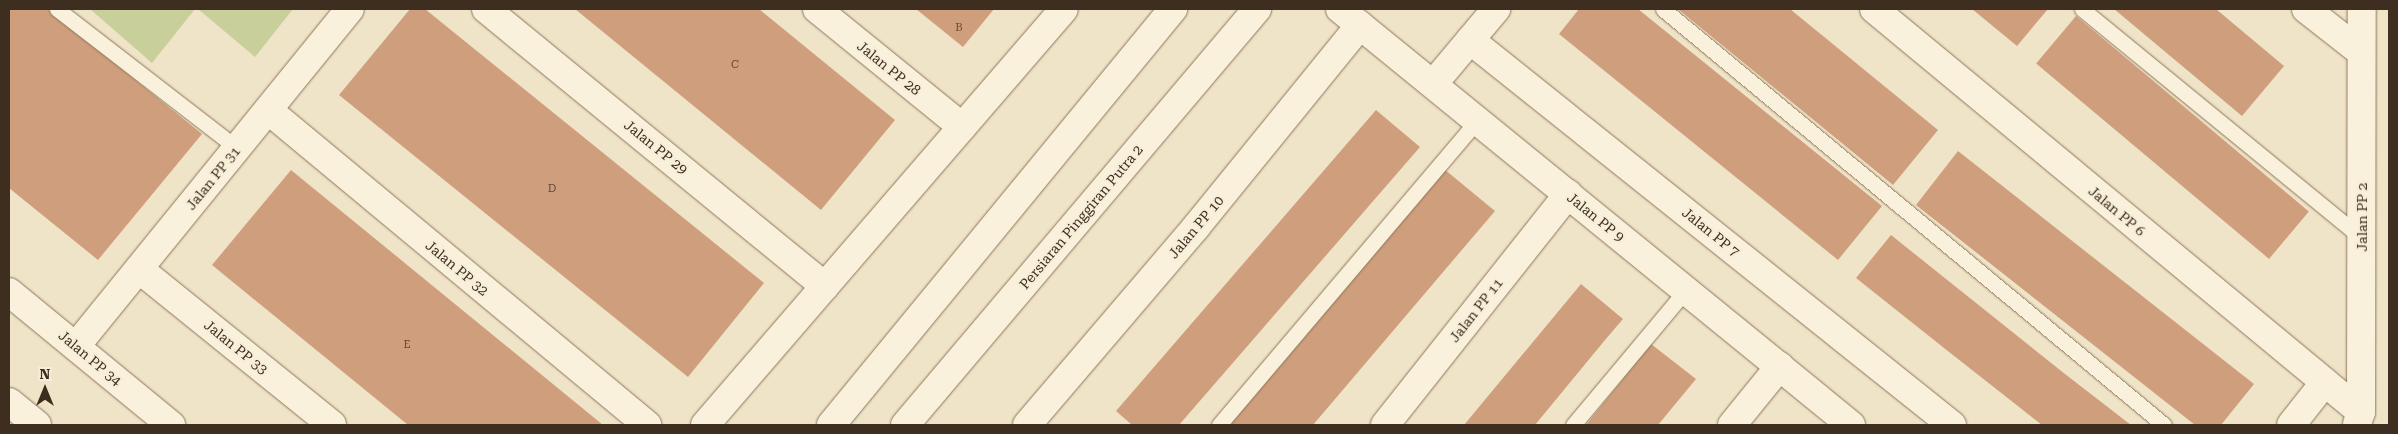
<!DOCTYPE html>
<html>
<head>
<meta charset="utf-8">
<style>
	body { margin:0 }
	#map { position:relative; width:2398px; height:434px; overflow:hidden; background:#f0e4c8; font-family:"Roboto Serif",serif }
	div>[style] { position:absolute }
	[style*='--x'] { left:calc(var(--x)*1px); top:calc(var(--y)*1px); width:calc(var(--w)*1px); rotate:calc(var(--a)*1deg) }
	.green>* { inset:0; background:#c9cf9b }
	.building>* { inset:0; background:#cf9f7d; transform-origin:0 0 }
	.roads { filter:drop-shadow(0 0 1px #8d765c) drop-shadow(0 0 1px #8d765c) }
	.service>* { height:15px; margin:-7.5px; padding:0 7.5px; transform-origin:7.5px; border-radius:7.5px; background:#faf1dc }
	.minor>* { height:28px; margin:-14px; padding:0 14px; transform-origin:14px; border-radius:14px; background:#faf1dc }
	.tertiary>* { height:28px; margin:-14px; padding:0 14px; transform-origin:14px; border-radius:14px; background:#faf1dc }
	span { translate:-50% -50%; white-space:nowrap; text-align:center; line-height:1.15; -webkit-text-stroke:4.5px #f7eed8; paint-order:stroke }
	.number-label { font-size:11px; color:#624a37 }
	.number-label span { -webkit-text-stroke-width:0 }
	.street-label { font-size:14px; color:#3d2e20 }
	.frame { position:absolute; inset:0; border:10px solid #3d2e20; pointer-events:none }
	.north { position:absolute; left:20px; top:364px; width:50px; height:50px; -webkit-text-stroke:4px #f7eed8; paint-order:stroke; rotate:0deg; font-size:14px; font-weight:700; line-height:20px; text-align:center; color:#3d2e20 }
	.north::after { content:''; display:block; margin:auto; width:18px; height:22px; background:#3d2e20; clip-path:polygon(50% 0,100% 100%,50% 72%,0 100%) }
</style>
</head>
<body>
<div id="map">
	<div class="green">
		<i style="clip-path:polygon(90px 9px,195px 9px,152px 63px)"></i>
		<i style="clip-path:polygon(198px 9px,293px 9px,255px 57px)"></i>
	</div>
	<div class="building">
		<i style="clip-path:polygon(9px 9px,48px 9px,202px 134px,98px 260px,9px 188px)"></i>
		<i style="clip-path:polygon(410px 9px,425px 9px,764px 283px,688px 377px,339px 95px)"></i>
		<i style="clip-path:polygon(575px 9px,759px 9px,895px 120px,821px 210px)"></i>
		<i style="clip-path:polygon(916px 9px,994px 9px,963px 47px)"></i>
		<i style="clip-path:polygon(1579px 9px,1638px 9px,1882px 206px,1838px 260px,1559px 34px)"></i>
		<i style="clip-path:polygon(1678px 9px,1790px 9px,1938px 130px,1893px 185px)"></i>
		<i style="clip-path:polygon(1972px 9px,2048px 9px,2017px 46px)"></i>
		<i style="clip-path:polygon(2114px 9px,2216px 9px,2284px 66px,2242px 116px)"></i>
		<i style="left:2076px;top:16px;width:304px;height:62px;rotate:40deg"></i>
		<i style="clip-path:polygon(1376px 110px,1420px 147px,1179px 425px,1132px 425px,1116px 411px)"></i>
		<i style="clip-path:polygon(1958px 151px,2254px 384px,2221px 425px,2195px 425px,1916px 205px)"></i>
		<i style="clip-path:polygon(1444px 169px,1495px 211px,1313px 425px,1228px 425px)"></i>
		<i style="clip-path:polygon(291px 170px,603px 425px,408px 425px,212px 265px)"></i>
		<i style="clip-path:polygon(1891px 235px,2065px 374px,2131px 425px,2042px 425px,1944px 348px,1856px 278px)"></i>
		<i style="clip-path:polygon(1581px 284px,1623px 319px,1605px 340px,1535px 425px,1464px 425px)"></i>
		<i style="clip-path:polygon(1651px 344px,1696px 379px,1658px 425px,1586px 425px)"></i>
	</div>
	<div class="roads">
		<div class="service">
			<i style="--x:57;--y:9;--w:227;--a:37.7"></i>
			<i style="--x:1663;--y:9;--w:651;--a:39.7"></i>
			<i style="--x:2082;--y:9;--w:362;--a:39.3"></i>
			<i style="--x:1219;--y:425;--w:399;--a:-49.7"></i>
			<i style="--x:1573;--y:425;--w:176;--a:-50.1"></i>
		</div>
		<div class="minor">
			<i style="--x:486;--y:9;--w:438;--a:39.3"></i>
			<i style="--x:817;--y:9;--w:187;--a:39.1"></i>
			<i style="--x:1340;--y:9;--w:659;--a:39.15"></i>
			<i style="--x:1874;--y:9;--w:632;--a:39.61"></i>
			<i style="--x:2306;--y:9;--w:70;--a:38"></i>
			<i style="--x:1470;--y:40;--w:617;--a:38.62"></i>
			<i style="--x:1434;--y:83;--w:97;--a:-50"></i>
			<i style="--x:268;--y:110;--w:493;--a:39.7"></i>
			<i style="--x:139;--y:269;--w:248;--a:38.9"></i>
			<i style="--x:9;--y:292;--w:210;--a:39.4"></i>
			<i style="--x:76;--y:346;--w:434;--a:-50.9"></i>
			<i style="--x:9;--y:402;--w:36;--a:39"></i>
			<i style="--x:2357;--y:424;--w:13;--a:-72"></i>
			<i style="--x:2361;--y:412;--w:403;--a:-89.9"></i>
			<i style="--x:705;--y:425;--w:549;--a:-49.21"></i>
			<i style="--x:1027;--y:425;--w:260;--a:-49.5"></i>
			<i style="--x:1196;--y:227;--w:260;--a:-50.9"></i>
			<i style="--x:1385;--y:425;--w:295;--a:-51.6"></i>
			<i style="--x:1732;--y:425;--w:76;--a:-50.9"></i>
			<i style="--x:2291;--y:425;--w:53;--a:-51.8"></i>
		</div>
		<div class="tertiary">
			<i style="--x:831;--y:425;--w:539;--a:-50.58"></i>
			<i style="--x:905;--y:425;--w:545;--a:-49.76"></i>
		</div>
	</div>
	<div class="number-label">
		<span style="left:959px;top:28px">B</span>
		<span style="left:735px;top:65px">C</span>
		<span style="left:552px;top:189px">D</span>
		<span style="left:407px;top:345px">E</span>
	</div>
	<div class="street-label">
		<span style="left:889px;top:68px;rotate:39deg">Jalan PP 28</span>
		<span style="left:656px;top:147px;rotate:39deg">Jalan PP 29</span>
		<span style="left:213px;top:178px;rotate:-51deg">Jalan PP 31</span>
		<span style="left:2117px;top:211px;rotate:40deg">Jalan PP 6</span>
		<span style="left:1081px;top:217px;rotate:-50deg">Persiaran Pinggiran Putra 2</span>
		<span style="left:1596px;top:217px;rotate:39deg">Jalan PP 9</span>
		<span style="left:2362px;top:217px;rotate:-90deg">Jalan PP 2</span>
		<span style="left:1196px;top:227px;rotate:-50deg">Jalan PP 10</span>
		<span style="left:1711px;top:232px;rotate:39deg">Jalan PP 7</span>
		<span style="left:457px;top:268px;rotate:40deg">Jalan PP 32</span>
		<span style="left:1476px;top:310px;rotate:-52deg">Jalan PP 11</span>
		<span style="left:236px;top:347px;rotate:39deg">Jalan PP 33</span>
		<span style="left:90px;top:358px;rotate:40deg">Jalan PP 34</span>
	</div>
	<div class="frame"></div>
	<div class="north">N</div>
</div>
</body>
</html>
